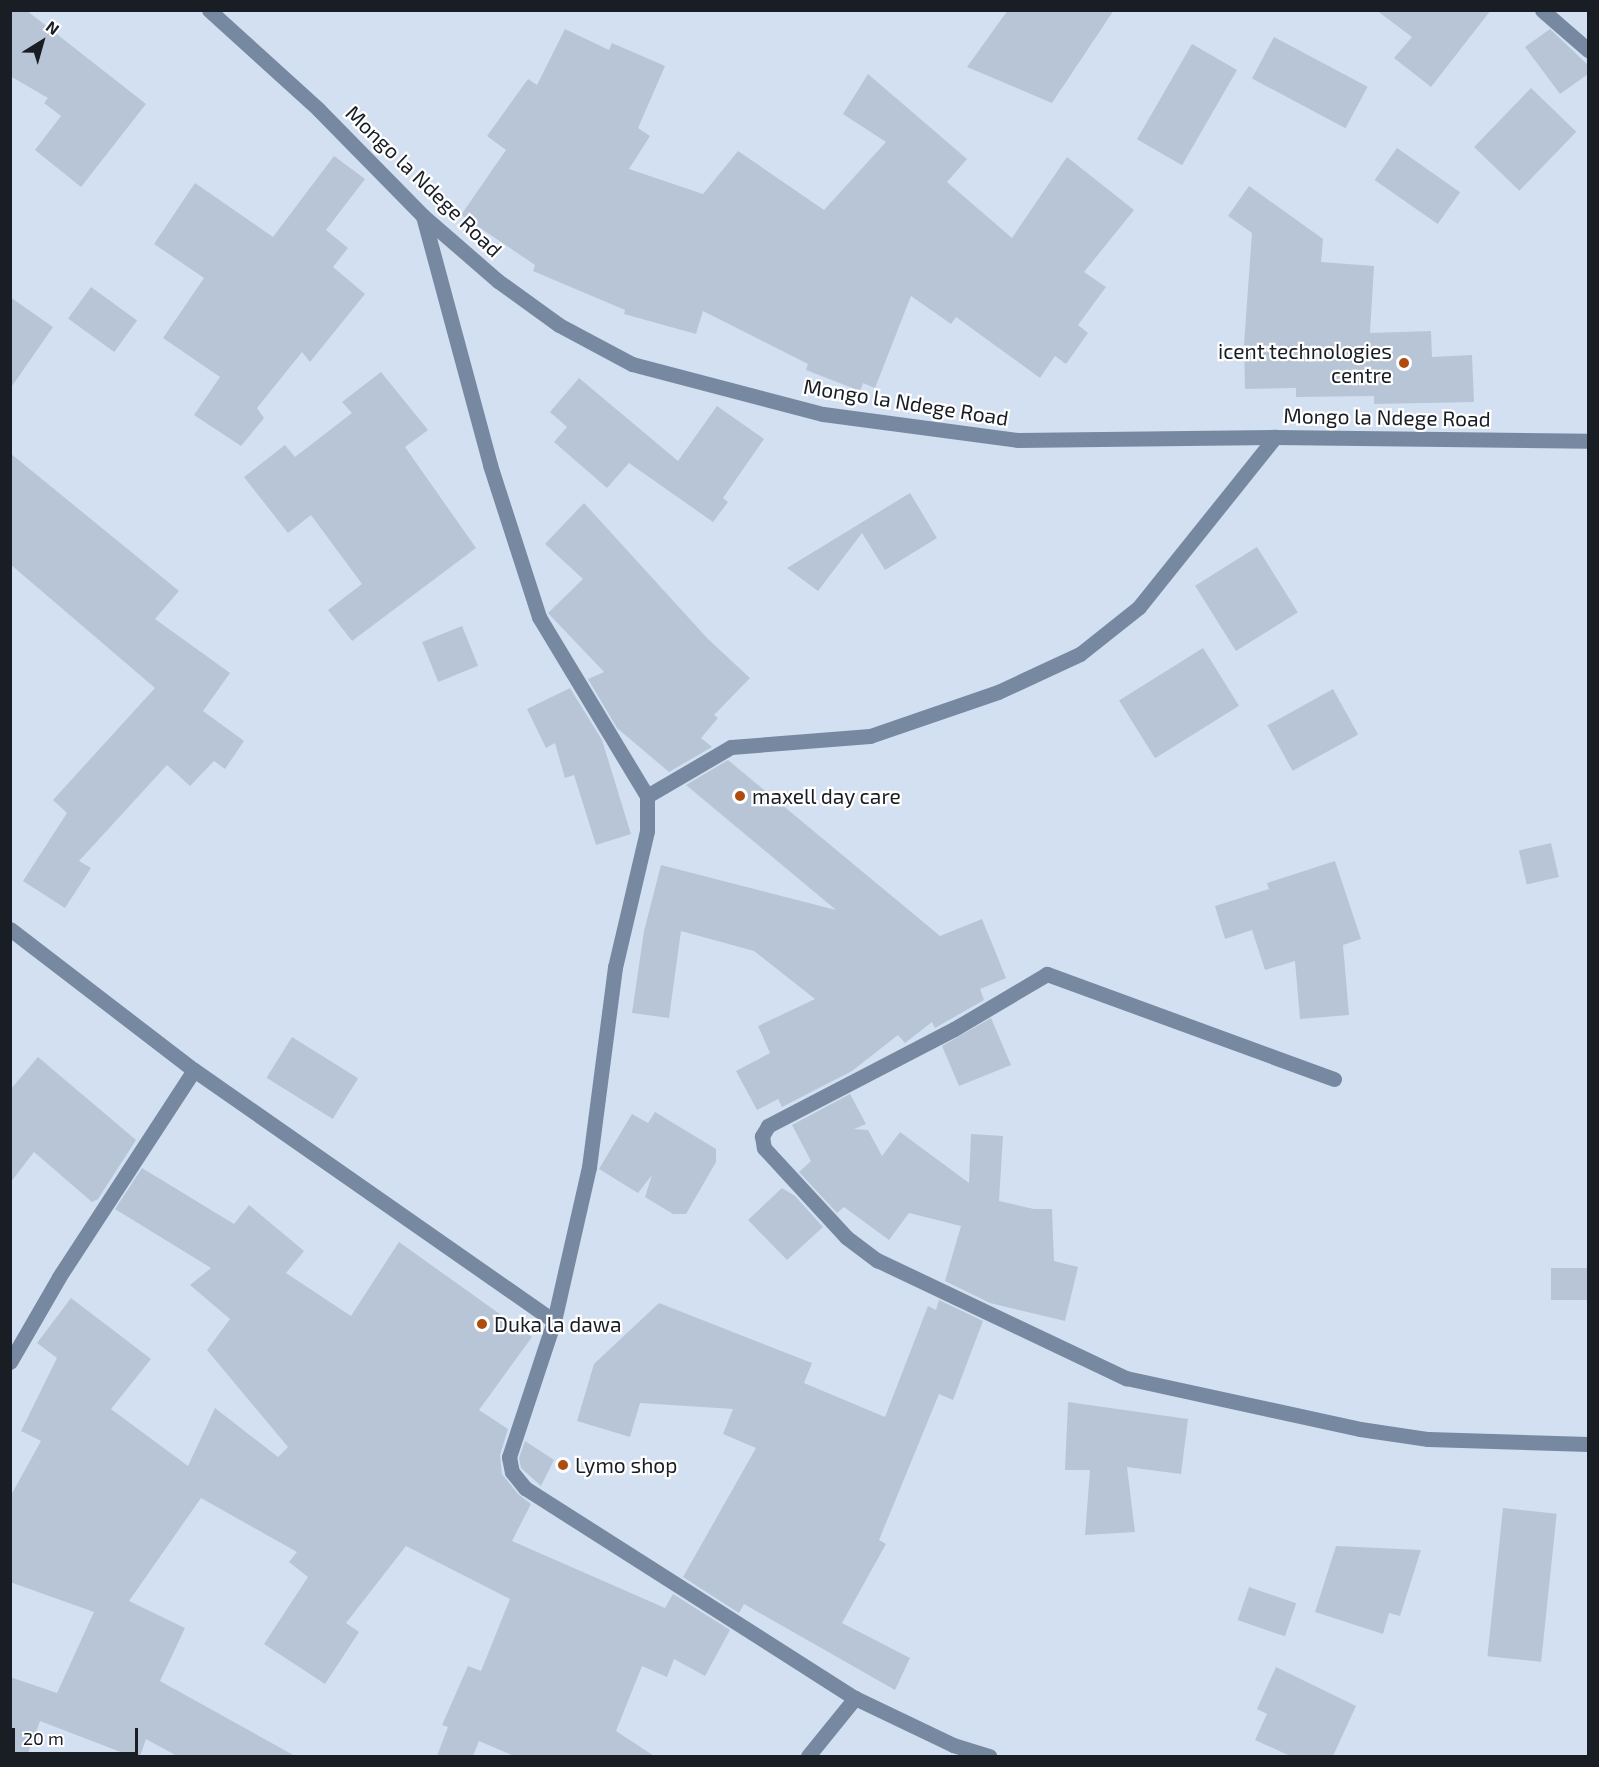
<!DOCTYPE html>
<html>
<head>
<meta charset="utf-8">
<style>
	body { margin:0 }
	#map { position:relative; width:1599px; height:1767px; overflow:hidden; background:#d3e0f2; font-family:"Exo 2",sans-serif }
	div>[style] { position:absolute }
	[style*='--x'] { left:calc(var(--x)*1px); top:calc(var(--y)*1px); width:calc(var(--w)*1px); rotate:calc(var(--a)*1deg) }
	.building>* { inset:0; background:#b8c5d7; transform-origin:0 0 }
	.minor>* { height:15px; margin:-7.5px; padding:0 7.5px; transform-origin:7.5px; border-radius:7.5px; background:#7789a1 }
	.tertiary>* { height:15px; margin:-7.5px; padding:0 7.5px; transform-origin:7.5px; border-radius:7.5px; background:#7789a1 }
	.dots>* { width:16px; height:16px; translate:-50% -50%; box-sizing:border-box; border:3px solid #fff; border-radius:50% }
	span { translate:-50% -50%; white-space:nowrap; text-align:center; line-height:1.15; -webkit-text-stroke:4.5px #fff; paint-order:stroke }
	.street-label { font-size:21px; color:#191e24 }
	.poi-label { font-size:21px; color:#191e24 }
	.right { translate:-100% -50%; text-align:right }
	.left { translate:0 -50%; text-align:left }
	.frame { position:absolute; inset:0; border:12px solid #191e24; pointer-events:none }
	.north { position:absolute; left:12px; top:12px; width:60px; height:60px; -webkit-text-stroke:4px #fff; paint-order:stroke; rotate:37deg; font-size:16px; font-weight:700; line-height:24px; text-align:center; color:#191e24 }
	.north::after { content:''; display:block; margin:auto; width:21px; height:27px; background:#191e24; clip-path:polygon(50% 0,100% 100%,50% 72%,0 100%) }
	.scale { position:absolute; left:12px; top:1728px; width:126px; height:27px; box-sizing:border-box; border:3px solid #191e24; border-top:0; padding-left:8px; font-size:18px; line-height:21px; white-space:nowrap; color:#191e24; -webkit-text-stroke:4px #fff; paint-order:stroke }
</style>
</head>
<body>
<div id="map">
	<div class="building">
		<i style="clip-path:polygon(10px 10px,26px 10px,146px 104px,81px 187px,35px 150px,61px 116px,44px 103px,48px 98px,10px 76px)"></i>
		<i style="clip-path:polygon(1008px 10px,1114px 10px,1052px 103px,967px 67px)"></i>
		<i style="clip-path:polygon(1376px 10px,1491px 10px,1431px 87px,1394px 58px,1412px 37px)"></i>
		<i style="clip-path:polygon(565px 29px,609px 50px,612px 43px,665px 66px,638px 128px,650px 136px,629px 169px,703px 194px,738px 151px,824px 210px,886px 142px,843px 114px,868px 74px,967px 159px,947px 182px,1012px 238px,1067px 157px,1134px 210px,1084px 272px,1106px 287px,1078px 325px,1088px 333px,1066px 364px,1055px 356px,1040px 378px,956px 317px,951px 324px,911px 296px,875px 388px,863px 383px,860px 391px,806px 370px,808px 364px,703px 311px,696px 334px,624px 314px,625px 310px,533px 271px,535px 265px,461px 215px,506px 150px,487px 136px,528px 79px,537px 85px)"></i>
		<i style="clip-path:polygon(1550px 29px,1588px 65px,1588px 74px,1560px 94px,1525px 47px)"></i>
		<i style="left:1274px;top:37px;width:106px;height:47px;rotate:28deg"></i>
		<i style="left:1192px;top:44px;width:52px;height:110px;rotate:30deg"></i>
		<i style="left:1531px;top:88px;width:63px;height:82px;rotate:44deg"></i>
		<i style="left:1397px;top:148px;width:77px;height:39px;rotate:35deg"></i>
		<i style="clip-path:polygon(334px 156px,365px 179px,326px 230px,348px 248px,333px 267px,365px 294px,310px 362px,302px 352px,257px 408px,264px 418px,241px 446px,194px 415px,220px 377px,163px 338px,204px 278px,154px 244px,195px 183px,273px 237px)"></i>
		<i style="clip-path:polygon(1249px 186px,1323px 239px,1321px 262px,1374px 266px,1370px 333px,1431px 331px,1432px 357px,1472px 355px,1474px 402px,1374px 404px,1374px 396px,1296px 397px,1296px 388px,1245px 389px,1244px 344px,1252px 233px,1228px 216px)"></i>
		<i style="left:91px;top:287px;width:57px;height:39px;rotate:36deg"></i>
		<i style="clip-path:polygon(10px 297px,53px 327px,10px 389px)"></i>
		<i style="clip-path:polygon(381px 372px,428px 430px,405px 447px,476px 548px,352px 641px,328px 610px,362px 584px,311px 515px,288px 533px,244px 477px,285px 445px,295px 457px,352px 413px,342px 402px)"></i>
		<i style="clip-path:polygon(579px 378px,678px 461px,717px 406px,764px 439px,723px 498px,728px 502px,713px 522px,629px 463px,607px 488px,554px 442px,567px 427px,550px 412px)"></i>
		<i style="clip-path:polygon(10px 453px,179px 591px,155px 619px,230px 673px,203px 711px,244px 741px,225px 769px,214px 761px,190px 786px,167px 765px,79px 861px,91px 868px,65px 908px,23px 881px,67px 813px,53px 800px,155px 688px,10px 564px)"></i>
		<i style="clip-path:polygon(910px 493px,937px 538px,885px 570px,862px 533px,818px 591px,787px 568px)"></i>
		<i style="clip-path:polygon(584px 503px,708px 639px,750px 678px,714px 715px,718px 718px,701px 738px,712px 747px,669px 772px,617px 728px,588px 679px,604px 672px,548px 613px,583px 579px,545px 544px)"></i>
		<i style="left:1257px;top:547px;width:77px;height:73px;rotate:58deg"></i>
		<i style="left:462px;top:626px;width:43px;height:43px;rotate:68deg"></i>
		<i style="left:1203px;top:648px;width:68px;height:99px;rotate:58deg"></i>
		<i style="clip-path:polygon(570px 688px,602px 740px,631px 834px,596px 845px,574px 775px,565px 778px,555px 743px,546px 748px,527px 709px)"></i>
		<i style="left:1333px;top:689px;width:52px;height:75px;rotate:61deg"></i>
		<i style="clip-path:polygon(728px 760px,940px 936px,982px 919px,1006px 978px,980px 989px,984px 1000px,935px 1028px,932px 1022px,905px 1043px,898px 1035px,852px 1071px,782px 1107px,778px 1099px,757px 1110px,736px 1071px,770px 1053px,758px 1026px,815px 999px,754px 951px,681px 931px,669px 1018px,632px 1013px,644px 931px,661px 865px,836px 910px,686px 785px)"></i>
		<i style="left:1551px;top:843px;width:35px;height:33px;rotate:77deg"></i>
		<i style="clip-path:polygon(1335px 861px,1361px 939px,1343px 945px,1349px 1015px,1300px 1019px,1295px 961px,1265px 970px,1252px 930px,1225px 939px,1215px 906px,1269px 889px,1267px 883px)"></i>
		<i style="clip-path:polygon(991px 1018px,1011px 1065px,959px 1086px,942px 1046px)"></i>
		<i style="left:292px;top:1037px;width:78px;height:48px;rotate:32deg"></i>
		<i style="clip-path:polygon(38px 1057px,136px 1140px,98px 1199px,92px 1202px,34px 1152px,10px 1183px,10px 1090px)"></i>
		<i style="clip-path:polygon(850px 1094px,866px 1124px,854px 1129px,868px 1130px,882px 1156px,900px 1132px,969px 1183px,971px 1134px,1003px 1136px,999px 1201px,1034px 1209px,1052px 1209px,1054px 1261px,1078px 1267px,1065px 1321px,990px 1303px,945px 1281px,961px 1226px,909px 1213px,889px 1240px,844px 1207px,837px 1213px,799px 1172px,811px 1161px,792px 1125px)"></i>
		<i style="clip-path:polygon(655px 1112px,716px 1149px,716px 1162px,686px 1214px,673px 1214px,645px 1197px,652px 1175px,638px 1193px,599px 1169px,632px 1114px,648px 1123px)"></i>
		<i style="clip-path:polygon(142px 1168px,234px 1224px,249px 1205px,304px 1251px,286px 1273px,351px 1316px,399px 1242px,532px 1337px,479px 1410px,508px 1429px,500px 1455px,502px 1474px,518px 1494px,531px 1504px,512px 1541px,665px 1608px,673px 1594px,730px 1630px,705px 1676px,674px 1659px,667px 1677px,642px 1666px,616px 1731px,654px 1756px,514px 1756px,479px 1741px,473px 1756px,437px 1756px,448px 1727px,442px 1725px,468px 1666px,481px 1671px,510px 1599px,406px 1546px,346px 1623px,359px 1632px,325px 1684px,264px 1644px,308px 1577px,289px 1562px,297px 1552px,201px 1498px,129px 1601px,185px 1628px,160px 1681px,295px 1756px,177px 1756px,146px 1739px,140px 1756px,131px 1756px,40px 1721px,27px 1756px,10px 1756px,10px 1677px,57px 1693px,94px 1612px,10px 1582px,10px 1497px,41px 1441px,21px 1431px,57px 1358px,37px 1343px,71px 1298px,151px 1359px,111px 1409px,188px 1466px,215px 1408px,278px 1457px,288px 1447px,207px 1350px,230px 1319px,190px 1285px,211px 1268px,115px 1209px)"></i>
		<i style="clip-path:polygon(782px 1188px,795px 1196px,823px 1227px,787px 1260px,748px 1220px)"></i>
		<i style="left:1588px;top:1268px;width:32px;height:37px;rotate:90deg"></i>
		<i style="clip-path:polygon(939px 1300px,983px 1321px,953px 1400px,939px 1394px,879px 1540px,886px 1544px,842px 1623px,910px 1658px,895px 1690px,744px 1604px,739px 1613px,683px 1577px,756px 1448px,723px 1434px,733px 1409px,640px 1403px,630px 1437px,577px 1421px,594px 1364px,659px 1303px,812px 1363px,804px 1383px,885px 1417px,928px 1306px,936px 1310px)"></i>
		<i style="clip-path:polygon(1068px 1402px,1188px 1419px,1181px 1474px,1127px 1467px,1135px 1532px,1085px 1535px,1090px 1470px,1065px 1470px)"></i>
		<i style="clip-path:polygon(525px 1441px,554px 1460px,541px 1486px,521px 1468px,519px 1458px)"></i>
		<i style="left:1503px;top:1508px;width:54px;height:149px;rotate:6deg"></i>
		<i style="clip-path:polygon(1336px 1546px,1421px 1550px,1400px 1616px,1389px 1613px,1383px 1634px,1315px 1612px)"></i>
		<i style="left:1249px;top:1587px;width:50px;height:35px;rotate:19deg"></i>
		<i style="clip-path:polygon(1276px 1667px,1356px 1706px,1333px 1756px,1290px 1756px,1255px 1740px,1267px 1714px,1257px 1709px)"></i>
	</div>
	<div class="minor">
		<i style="--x:1542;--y:10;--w:61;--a:41"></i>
		<i style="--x:423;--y:216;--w:258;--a:74.9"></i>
		<i style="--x:490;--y:465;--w:160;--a:72.1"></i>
		<i style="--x:539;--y:617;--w:209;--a:58.9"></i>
		<i style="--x:647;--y:796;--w:35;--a:90"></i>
		<i style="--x:647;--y:831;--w:140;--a:103.2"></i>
		<i style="--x:615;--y:967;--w:202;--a:97.4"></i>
		<i style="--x:589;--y:1167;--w:158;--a:102.8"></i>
		<i style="--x:554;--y:1321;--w:143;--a:108.3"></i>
		<i style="--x:509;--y:1457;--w:15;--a:79"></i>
		<i style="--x:512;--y:1472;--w:21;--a:51"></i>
		<i style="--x:525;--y:1488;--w:391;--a:32.5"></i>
		<i style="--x:855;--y:1698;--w:109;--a:25.6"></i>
		<i style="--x:953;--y:1745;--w:38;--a:17"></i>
		<i style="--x:647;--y:796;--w:97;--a:-30.3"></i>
		<i style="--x:731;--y:747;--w:139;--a:-4.5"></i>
		<i style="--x:870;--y:736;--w:135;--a:-19"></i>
		<i style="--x:998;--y:692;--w:90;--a:-24.9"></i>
		<i style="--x:1080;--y:654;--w:75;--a:-38.5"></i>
		<i style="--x:1139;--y:607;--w:218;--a:-51.3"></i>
		<i style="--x:10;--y:929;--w:232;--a:37.5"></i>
		<i style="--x:194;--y:1070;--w:439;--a:34.9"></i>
		<i style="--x:1334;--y:1079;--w:306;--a:-159.9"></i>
		<i style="--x:1047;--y:974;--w:108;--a:149.4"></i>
		<i style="--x:954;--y:1029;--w:210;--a:152.5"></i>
		<i style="--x:768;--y:1126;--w:12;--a:121"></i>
		<i style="--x:762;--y:1136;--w:12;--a:81"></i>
		<i style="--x:764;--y:1148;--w:121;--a:47.3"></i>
		<i style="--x:846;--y:1237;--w:39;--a:37"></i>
		<i style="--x:877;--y:1260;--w:276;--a:25.4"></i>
		<i style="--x:1126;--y:1378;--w:239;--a:12.3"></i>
		<i style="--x:1360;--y:1429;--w:69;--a:8.4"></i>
		<i style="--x:1428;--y:1439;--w:160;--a:1.8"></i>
		<i style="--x:10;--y:1362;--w:98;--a:-60"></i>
		<i style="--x:59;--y:1277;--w:247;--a:-56.9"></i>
		<i style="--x:808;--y:1756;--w:75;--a:-51"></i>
	</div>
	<div class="tertiary">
		<i style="--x:209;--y:10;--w:147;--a:42.2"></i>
		<i style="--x:318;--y:109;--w:150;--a:45.5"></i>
		<i style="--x:423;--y:216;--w:99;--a:40.9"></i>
		<i style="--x:498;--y:281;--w:75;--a:35.8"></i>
		<i style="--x:559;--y:325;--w:83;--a:28.1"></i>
		<i style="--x:632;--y:364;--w:197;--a:14.7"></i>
		<i style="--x:823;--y:414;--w:196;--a:7.6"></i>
		<i style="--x:1017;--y:440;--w:258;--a:-0.7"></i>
		<i style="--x:1275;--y:437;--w:313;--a:0.7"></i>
	</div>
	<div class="dots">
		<i style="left:1404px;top:363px;background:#ae4c10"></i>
		<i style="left:740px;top:796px;background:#ae4c10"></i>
		<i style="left:482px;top:1324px;background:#ae4c10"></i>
		<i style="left:563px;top:1465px;background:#ae4c10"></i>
	</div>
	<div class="street-label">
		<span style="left:424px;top:181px;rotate:44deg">Mongo la Ndege Road</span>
		<span style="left:906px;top:402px;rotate:9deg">Mongo la Ndege Road</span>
		<span style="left:1387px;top:417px;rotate:1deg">Mongo la Ndege Road</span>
	</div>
	<div class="poi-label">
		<span class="right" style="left:1392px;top:363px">icent technologies<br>centre</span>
		<span class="left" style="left:752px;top:796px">maxell day care</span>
		<span class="left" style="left:494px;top:1324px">Duka la dawa</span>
		<span class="left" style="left:575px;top:1465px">Lymo shop</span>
	</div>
	<div class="frame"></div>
	<div class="north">N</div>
	<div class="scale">20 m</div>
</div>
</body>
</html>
